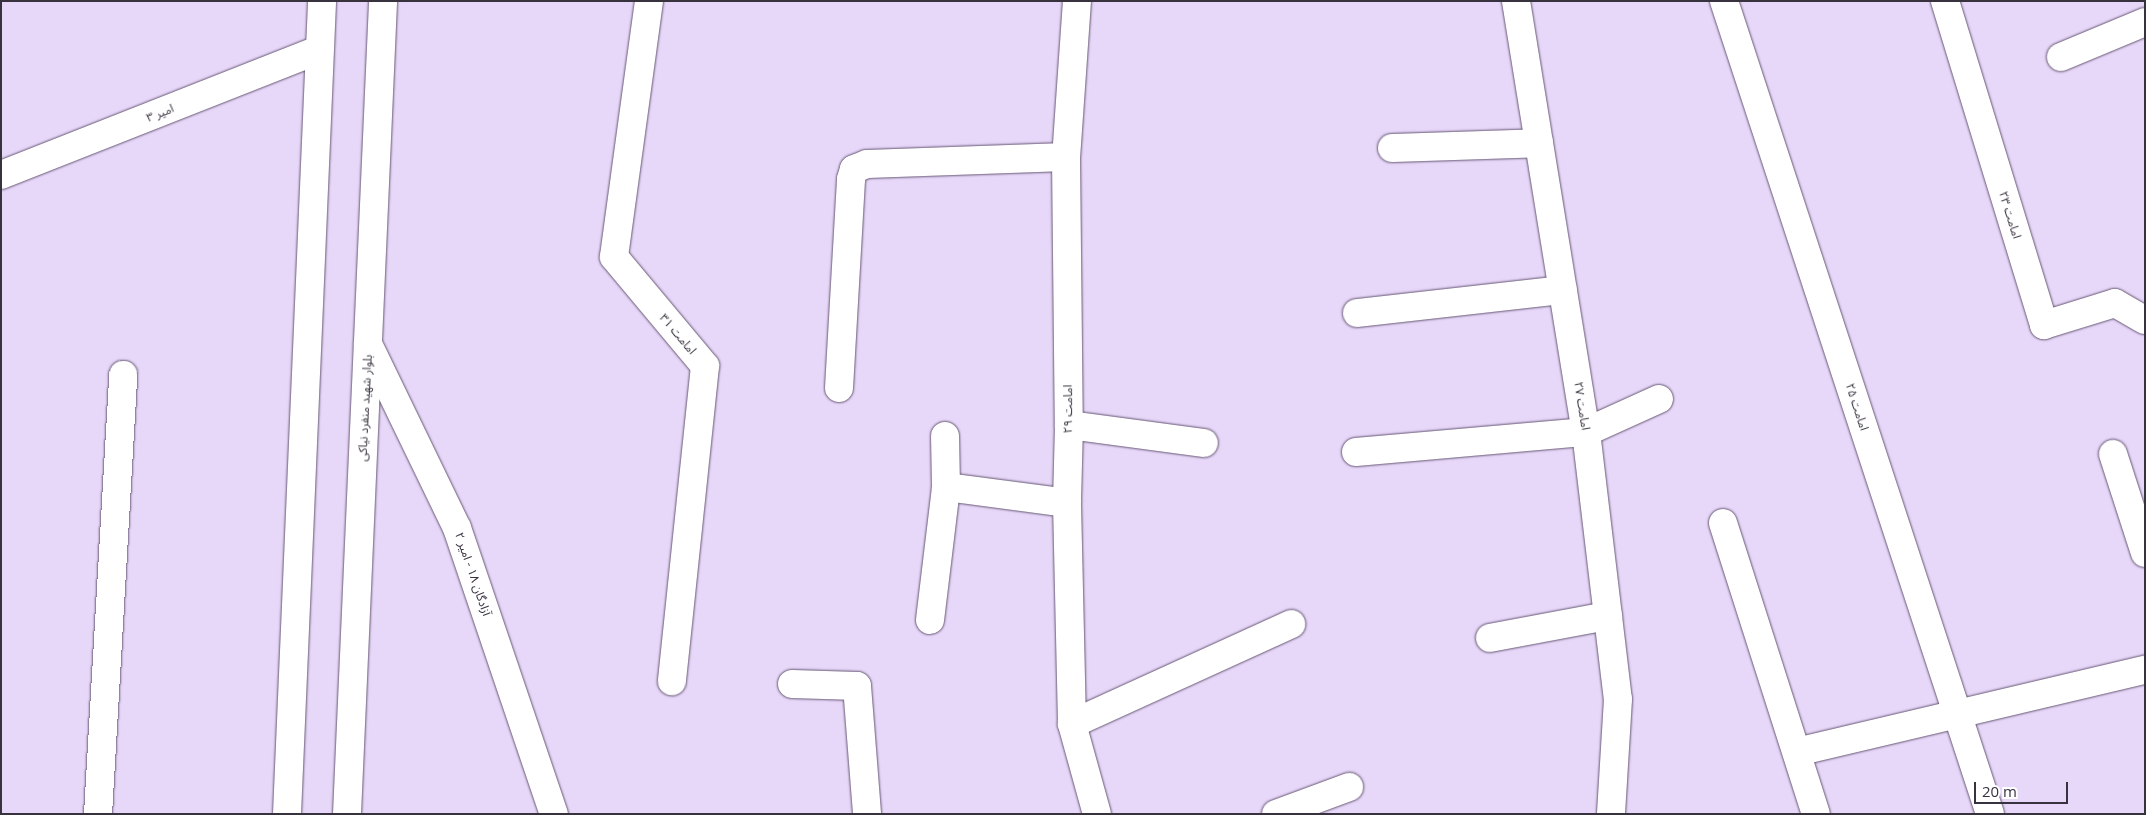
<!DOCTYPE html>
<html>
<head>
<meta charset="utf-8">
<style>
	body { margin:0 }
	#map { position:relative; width:2146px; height:815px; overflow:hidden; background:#e7d7f8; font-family:"Open Sans","Noto Sans Arabic",sans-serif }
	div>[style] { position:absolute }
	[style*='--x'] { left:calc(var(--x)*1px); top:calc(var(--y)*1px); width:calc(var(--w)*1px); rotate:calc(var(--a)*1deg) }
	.roads { filter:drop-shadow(0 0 1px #675875) drop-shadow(0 0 1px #675875) }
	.minor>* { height:28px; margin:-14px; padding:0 14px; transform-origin:14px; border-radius:14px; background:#fff }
	.primary>* { height:28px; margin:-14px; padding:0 14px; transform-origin:14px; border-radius:14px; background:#fff }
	span { translate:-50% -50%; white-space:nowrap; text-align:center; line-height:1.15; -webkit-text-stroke:4px #fff; paint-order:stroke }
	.street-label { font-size:12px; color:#38323f }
	.frame { position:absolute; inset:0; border:2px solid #38323f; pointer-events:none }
	.scale { position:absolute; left:1974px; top:782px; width:94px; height:22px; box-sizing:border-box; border:2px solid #38323f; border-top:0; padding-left:6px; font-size:15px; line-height:18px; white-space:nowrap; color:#38323f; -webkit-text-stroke:4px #fff; paint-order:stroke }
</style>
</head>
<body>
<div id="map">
	<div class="roads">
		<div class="minor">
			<i style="--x:649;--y:1;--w:258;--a:97.8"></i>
			<i style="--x:614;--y:257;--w:142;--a:50.1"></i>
			<i style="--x:705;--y:366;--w:317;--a:96"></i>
			<i style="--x:1077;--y:1;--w:156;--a:94"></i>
			<i style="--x:1066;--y:157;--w:268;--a:89.4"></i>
			<i style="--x:1069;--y:425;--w:78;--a:91.5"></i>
			<i style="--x:1067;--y:503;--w:221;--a:88.7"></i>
			<i style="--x:1072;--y:724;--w:93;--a:74.5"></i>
			<i style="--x:1516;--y:1;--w:437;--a:80.8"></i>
			<i style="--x:1586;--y:432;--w:269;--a:83.2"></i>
			<i style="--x:1618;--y:699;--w:115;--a:93.5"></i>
			<i style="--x:1724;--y:1;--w:855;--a:71.88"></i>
			<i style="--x:1945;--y:1;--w:339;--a:73"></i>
			<i style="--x:2044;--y:325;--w:74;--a:-17.2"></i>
			<i style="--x:2115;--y:303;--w:34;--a:30"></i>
			<i style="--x:2061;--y:57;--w:91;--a:-22.6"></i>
			<i style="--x:1392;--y:148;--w:147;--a:-1.9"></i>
			<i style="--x:1;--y:175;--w:342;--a:-21.5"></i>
			<i style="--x:1357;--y:313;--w:207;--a:-6.4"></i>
			<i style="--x:368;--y:344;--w:204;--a:64.2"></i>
			<i style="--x:457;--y:528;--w:302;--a:71.3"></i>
			<i style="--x:839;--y:388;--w:209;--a:-86.7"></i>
			<i style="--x:851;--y:179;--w:10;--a:-73"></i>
			<i style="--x:854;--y:169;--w:14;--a:-21"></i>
			<i style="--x:867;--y:164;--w:199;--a:-2"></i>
			<i style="--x:1069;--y:425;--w:136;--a:7.6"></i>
			<i style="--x:1356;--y:452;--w:231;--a:-5"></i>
			<i style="--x:1586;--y:432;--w:80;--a:-24.3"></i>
			<i style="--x:2113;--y:454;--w:104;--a:72.1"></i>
			<i style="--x:946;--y:487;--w:122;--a:7.5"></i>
			<i style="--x:1723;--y:523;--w:305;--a:72.3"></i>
			<i style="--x:930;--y:620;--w:134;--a:-83.1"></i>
			<i style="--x:946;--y:487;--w:51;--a:-91.1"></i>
			<i style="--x:1490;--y:638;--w:120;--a:-10.6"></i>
			<i style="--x:792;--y:684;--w:65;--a:1.8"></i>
			<i style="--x:857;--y:686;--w:128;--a:85.5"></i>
			<i style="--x:1072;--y:724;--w:241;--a:-24.5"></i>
			<i style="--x:1797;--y:752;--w:358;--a:-13.3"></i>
			<i style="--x:98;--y:814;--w:440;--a:-86.7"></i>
			<i style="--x:1276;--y:814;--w:78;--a:-20.3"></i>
		</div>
		<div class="primary">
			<i style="--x:287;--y:814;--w:814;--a:-87.53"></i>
			<i style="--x:347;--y:814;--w:814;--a:-87.46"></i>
		</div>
	</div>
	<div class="street-label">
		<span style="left:160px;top:113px;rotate:-21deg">امیر ۳</span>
		<span style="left:2010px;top:215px;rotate:73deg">امامت ۲۳</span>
		<span style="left:678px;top:334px;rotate:50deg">امامت ۳۱</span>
		<span style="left:1582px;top:406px;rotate:81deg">امامت ۲۷</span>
		<span style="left:1857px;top:407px;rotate:72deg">امامت ۲۵</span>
		<span style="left:365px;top:408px;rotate:-87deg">بلوار شهید منفرد نیاکی</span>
		<span style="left:1068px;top:409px;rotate:-90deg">امامت ۲۹</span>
		<span style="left:473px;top:574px;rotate:71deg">آزادگان ۱۸ - امیر ۲</span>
	</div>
	<div class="frame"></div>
	<div class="scale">20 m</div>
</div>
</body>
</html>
